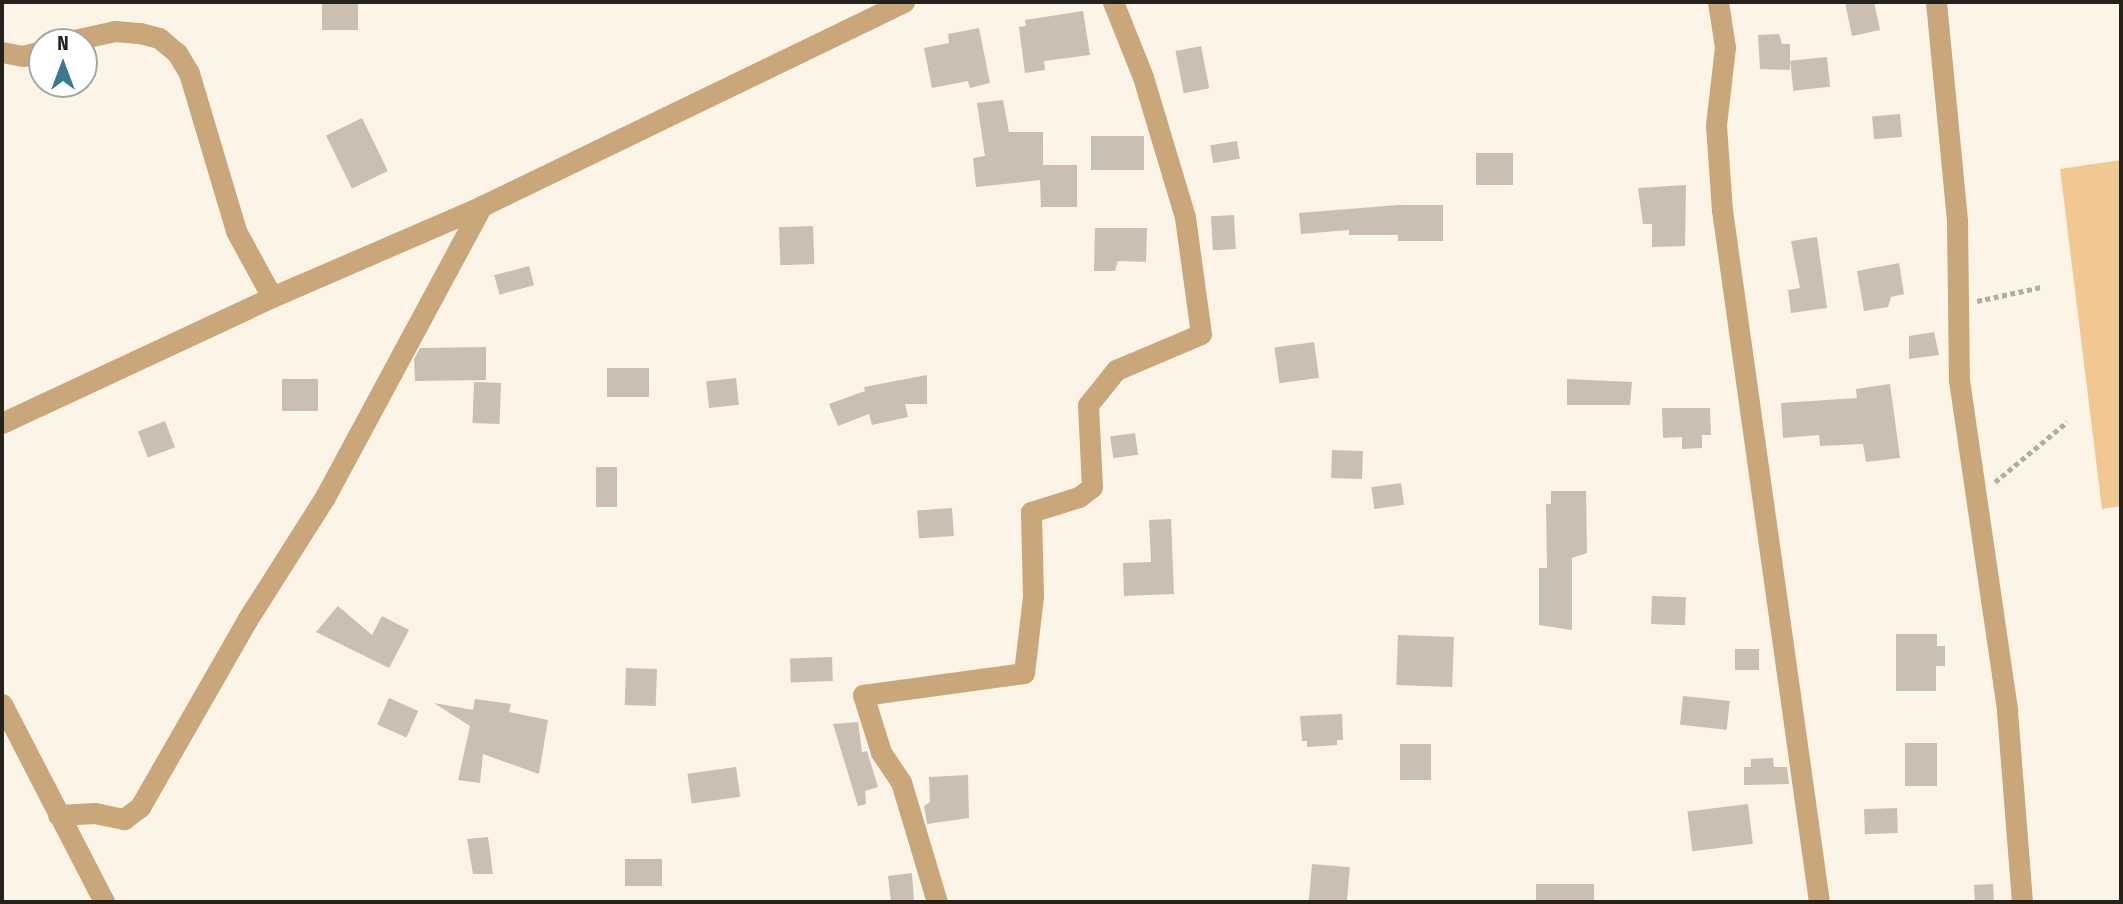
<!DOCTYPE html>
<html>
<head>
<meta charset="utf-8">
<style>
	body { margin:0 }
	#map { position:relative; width:2123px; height:904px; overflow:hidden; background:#fdf4e8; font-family:"Fira Sans Condensed",sans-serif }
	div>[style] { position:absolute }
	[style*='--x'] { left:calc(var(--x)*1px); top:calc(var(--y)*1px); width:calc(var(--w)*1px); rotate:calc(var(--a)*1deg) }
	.green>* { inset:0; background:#f2c892 }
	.building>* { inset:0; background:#cabfb0; transform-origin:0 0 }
	.path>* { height:4.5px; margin-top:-2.25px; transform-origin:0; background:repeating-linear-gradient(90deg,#b3aca2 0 5px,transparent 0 8.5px) }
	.minor>* { height:21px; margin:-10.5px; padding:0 10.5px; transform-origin:10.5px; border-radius:10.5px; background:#c9a77a }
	span { translate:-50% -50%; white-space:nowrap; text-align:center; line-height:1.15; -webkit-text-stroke:5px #fff; paint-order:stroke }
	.frame { position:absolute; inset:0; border:4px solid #25211b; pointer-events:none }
	.north { position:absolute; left:28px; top:28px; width:70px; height:70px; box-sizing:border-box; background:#fff; border:2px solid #a8a6a4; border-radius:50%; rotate:0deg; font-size:19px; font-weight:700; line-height:28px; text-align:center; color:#25211b }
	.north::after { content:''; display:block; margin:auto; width:24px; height:32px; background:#3b798f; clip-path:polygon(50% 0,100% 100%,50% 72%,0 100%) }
</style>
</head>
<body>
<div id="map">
	<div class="green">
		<i style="clip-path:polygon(2121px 160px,2121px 506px,2102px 509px,2060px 169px)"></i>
	</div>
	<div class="building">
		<i style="left:322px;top:2px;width:36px;height:28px"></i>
		<i style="clip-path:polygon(1845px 2px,1874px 2px,1880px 30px,1852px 36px)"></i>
		<i style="clip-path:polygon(1083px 11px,1090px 55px,1044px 61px,1045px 70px,1025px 73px,1019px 27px,1026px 26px,1025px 20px)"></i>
		<i style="clip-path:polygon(979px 28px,990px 83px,970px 88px,968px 81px,932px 88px,924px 48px,949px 43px,948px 34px)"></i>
		<i style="clip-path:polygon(1779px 34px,1782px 44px,1790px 44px,1790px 70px,1760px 69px,1758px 35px)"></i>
		<i style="left:1201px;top:46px;width:43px;height:26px;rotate:79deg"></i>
		<i style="left:1827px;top:57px;width:30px;height:37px;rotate:84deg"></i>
		<i style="clip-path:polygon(1003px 100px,1009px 132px,1043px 132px,1043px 165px,1077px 165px,1077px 207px,1041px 207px,1040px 180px,976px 187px,973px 158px,985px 156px,977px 103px)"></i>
		<i style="left:1900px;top:114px;width:23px;height:28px;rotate:85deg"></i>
		<i style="left:362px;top:118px;width:59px;height:40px;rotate:64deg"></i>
		<i style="left:1144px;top:136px;width:34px;height:53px;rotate:90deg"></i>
		<i style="left:1237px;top:141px;width:18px;height:27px;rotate:81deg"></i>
		<i style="left:1476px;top:153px;width:37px;height:32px"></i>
		<i style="clip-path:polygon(1686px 185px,1685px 246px,1652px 247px,1652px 224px,1643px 224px,1638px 188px)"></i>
		<i style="clip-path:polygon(1398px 205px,1443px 205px,1443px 241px,1398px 241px,1398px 235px,1349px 235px,1349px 230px,1301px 234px,1299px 213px)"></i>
		<i style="left:1234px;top:215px;width:34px;height:23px;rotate:87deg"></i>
		<i style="left:813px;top:226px;width:38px;height:34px;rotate:88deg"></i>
		<i style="clip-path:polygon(1095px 228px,1147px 228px,1146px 262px,1118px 261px,1115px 271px,1094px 271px)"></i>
		<i style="clip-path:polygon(1817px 237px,1827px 308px,1791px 313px,1788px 290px,1800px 288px,1791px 241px)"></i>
		<i style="clip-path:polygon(1899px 263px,1904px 294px,1891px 297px,1888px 307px,1864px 311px,1857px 271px)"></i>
		<i style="left:529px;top:266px;width:20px;height:36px;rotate:75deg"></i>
		<i style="clip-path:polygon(1934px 332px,1939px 355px,1909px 359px,1909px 336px)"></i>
		<i style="left:1314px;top:342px;width:36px;height:40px;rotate:82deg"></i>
		<i style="clip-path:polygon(486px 347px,486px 380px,415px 381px,414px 359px,420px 348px)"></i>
		<i style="left:607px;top:368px;width:42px;height:29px"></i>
		<i style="clip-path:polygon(927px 375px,927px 404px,905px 404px,908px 417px,872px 425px,869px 414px,838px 426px,829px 404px,865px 391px,864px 387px)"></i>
		<i style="left:736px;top:378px;width:27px;height:30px;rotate:84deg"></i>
		<i style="left:282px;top:379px;width:36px;height:32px"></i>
		<i style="clip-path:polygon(1567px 379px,1632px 382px,1630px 405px,1567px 405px)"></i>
		<i style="left:474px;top:382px;width:27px;height:41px;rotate:2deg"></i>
		<i style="clip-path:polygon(1890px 384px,1900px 458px,1866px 462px,1863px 444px,1820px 446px,1819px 435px,1783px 438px,1781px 403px,1857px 398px,1856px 389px)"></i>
		<i style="clip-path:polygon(1662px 408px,1710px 408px,1711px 435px,1702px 435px,1702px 448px,1682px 449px,1682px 437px,1663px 438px)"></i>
		<i style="left:165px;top:421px;width:28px;height:29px;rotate:69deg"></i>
		<i style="left:1135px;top:433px;width:22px;height:25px;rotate:82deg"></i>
		<i style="left:1332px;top:450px;width:31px;height:28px;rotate:2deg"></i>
		<i style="left:596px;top:467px;width:21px;height:40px"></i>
		<i style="left:1401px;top:483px;width:22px;height:30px;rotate:82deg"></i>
		<i style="clip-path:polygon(1551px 491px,1586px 491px,1587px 553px,1572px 558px,1572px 630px,1539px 625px,1539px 568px,1547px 568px,1546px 504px,1551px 504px)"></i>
		<i style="left:952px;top:508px;width:28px;height:35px;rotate:86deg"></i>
		<i style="clip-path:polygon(1171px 519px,1174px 594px,1124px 596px,1123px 563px,1151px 562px,1149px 520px)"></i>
		<i style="left:1652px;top:596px;width:34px;height:28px;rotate:2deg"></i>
		<i style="clip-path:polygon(338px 606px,372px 635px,382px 616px,409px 630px,389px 668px,316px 632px)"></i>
		<i style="clip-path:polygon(1896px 634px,1937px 634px,1937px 646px,1945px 646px,1945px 666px,1936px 666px,1936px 691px,1896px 691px)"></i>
		<i style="left:1398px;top:635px;width:56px;height:50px;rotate:2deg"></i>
		<i style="left:1735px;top:649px;width:24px;height:21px"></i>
		<i style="left:832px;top:657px;width:24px;height:42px;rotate:88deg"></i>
		<i style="left:626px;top:668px;width:31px;height:37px;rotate:2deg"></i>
		<i style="left:1683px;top:696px;width:47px;height:29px;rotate:6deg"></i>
		<i style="left:389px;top:698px;width:32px;height:29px;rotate:24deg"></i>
		<i style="clip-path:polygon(475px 699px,511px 704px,509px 712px,548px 720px,539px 774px,483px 754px,480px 783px,458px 780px,470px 726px,434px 703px,473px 710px)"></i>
		<i style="clip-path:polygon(1342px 714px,1343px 740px,1337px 740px,1337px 745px,1307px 747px,1307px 741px,1302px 741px,1300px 716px)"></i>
		<i style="clip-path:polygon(858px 722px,862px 752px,867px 751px,878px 787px,865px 791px,866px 804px,858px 806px,833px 724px)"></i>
		<i style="left:1905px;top:743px;width:32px;height:43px"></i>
		<i style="left:1400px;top:744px;width:31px;height:36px"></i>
		<i style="clip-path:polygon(1773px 758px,1774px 767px,1787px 767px,1789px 784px,1744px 785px,1744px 767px,1751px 767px,1751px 759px)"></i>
		<i style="left:736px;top:767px;width:30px;height:49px;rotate:82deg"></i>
		<i style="clip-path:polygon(968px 775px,969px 818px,927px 824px,924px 806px,930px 802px,929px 777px)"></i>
		<i style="left:1748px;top:804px;width:40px;height:61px;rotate:83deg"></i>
		<i style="left:1897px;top:808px;width:25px;height:33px;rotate:88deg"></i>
		<i style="clip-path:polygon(488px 837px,493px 874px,473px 874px,467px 839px)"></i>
		<i style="left:662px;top:859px;width:27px;height:37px;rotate:90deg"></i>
		<i style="left:1312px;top:864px;width:38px;height:38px;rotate:5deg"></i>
		<i style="clip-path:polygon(912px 873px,914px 902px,891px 902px,888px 876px)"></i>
		<i style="left:1536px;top:884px;width:58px;height:18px"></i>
		<i style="left:1993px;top:884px;width:18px;height:19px;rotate:87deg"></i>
	</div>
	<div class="path">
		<i style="--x:1977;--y:301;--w:66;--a:-12.3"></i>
		<i style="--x:1995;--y:482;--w:94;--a:-39.8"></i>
	</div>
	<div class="minor">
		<i style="--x:1718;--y:2;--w:46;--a:81.2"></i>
		<i style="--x:1725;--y:47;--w:79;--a:96.6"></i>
		<i style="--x:1716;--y:125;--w:85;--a:86"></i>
		<i style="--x:1722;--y:210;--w:699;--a:82.02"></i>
		<i style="--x:1936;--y:2;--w:220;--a:84.5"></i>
		<i style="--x:1957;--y:221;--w:159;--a:89.3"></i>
		<i style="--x:1959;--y:380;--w:334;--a:81.7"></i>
		<i style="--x:2007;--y:711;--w:192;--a:85.5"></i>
		<i style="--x:65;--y:42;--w:51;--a:-12.4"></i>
		<i style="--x:115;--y:31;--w:25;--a:5"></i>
		<i style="--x:140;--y:33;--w:20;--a:15"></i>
		<i style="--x:159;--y:38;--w:23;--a:40"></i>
		<i style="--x:177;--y:53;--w:23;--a:59"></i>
		<i style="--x:189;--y:73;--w:165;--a:73.4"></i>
		<i style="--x:236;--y:231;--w:75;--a:61.4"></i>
		<i style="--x:2;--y:52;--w:21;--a:11"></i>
		<i style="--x:23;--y:56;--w:20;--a:-15"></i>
		<i style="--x:2;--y:423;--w:298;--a:-25"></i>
		<i style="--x:272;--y:297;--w:229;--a:-23.4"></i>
		<i style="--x:482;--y:206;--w:469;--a:-25.8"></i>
		<i style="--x:2;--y:704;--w:223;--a:62.7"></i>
		<i style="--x:58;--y:815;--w:37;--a:-3"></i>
		<i style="--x:95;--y:813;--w:30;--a:12"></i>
		<i style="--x:124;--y:819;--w:20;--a:-37"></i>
		<i style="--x:140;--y:807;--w:215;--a:-60.2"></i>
		<i style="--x:247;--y:620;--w:146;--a:-57.6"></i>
		<i style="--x:325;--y:497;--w:331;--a:-61.7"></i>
		<i style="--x:937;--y:902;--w:125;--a:-106.7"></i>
		<i style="--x:901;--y:782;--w:36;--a:-124"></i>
		<i style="--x:881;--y:752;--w:60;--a:-107.5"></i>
		<i style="--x:863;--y:695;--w:162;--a:-7.8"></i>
		<i style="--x:1024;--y:673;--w:78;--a:-83.3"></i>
		<i style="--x:1033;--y:596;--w:84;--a:-91.4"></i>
		<i style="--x:1031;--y:512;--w:50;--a:-17.4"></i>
		<i style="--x:1079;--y:497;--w:16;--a:-38"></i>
		<i style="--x:1092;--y:487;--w:82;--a:-92.8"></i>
		<i style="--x:1088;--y:405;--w:45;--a:-51.3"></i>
		<i style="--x:1116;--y:370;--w:92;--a:-23"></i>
		<i style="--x:1201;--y:334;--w:118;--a:-97.8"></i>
		<i style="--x:1185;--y:217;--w:146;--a:-106.7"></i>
		<i style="--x:1143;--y:77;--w:81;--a:-111.8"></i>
	</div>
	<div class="frame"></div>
	<div class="north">N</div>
</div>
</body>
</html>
